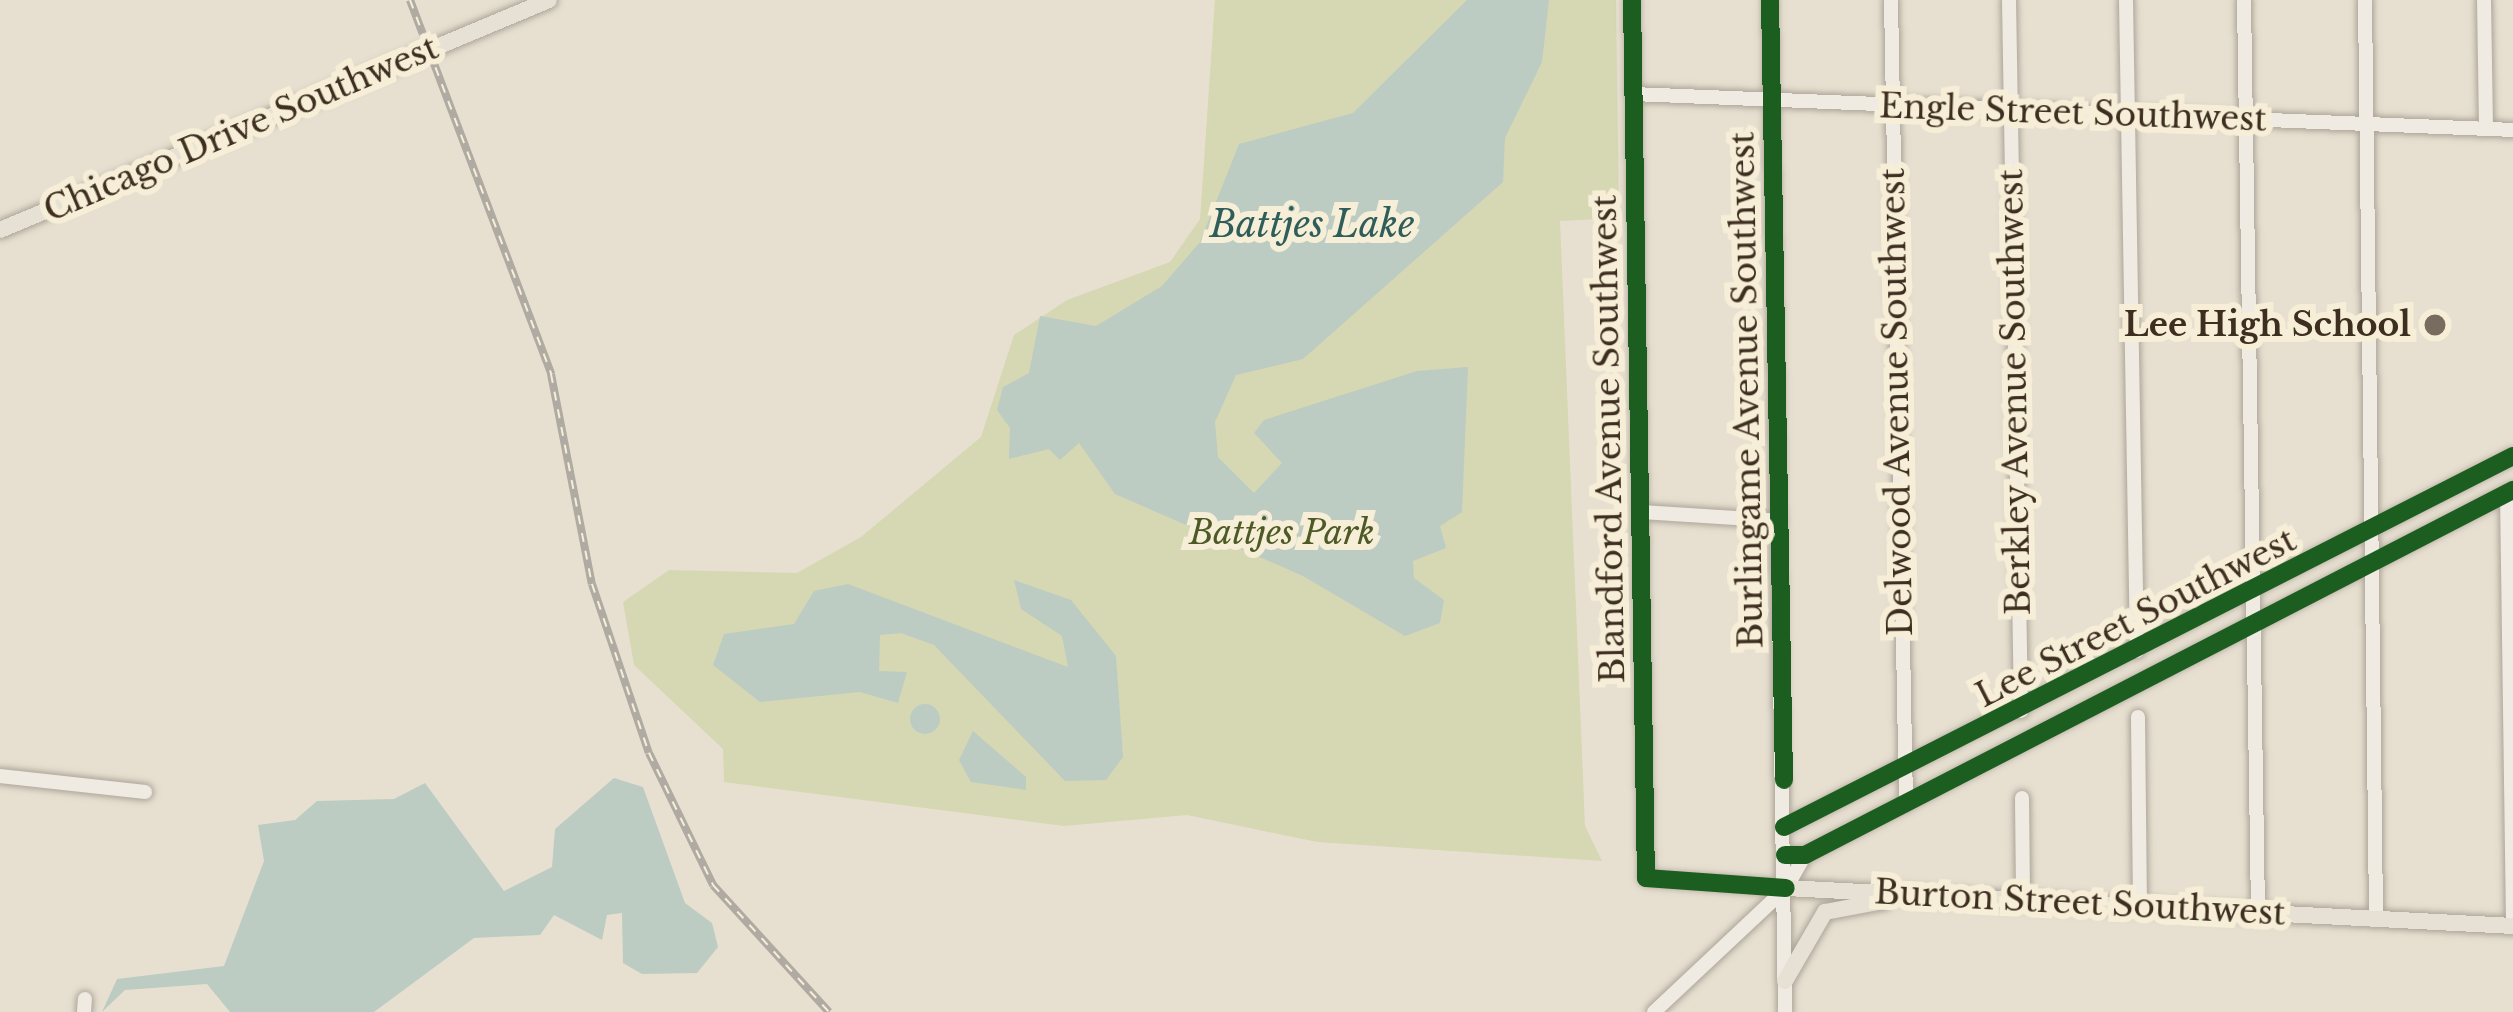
<!DOCTYPE html>
<html>
<head>
<meta charset="utf-8">
<style>
	body { margin:0 }
	#map { position:relative; width:2513px; height:1012px; overflow:hidden; background:#e7e0d1; font-family:"Libre Baskerville",serif }
	div>[style] { position:absolute }
	[style*='--x'] { left:calc(var(--x)*1px); top:calc(var(--y)*1px); width:calc(var(--w)*1px); rotate:calc(var(--a)*1deg) }
	.green>* { inset:0; background:#d6d7b3 }
	.water>* { inset:0; background:#bcccc2 }
	.round { border-radius:50% }
	.roads { filter:drop-shadow(0 0 3px #ada599) drop-shadow(0 0 3px #ada599) }
	.minor>* { height:14px; margin:-7px; padding:0 7px; transform-origin:7px; border-radius:7px; background:#efebe3 }
	.major>* { height:16px; margin:-8px; padding:0 8px; transform-origin:8px; border-radius:8px; background:#e6e1d4 }
	.rail>* { height:8px; margin-top:-4px; transform-origin:0; background:repeating-linear-gradient(90deg,#f7eed8 0 9px,#afaaa2 0 18px); box-sizing:border-box; border-block:3px solid #afaaa2 }
	.cycleway>* { height:18px; margin:-9px; padding:0 9px; transform-origin:9px; border-radius:9px; background:#1b5e20 }
	.dots>* { width:33px; height:33px; translate:-50% -50%; box-sizing:border-box; border:6px solid #f7eed8; border-radius:50% }
	span { translate:-50% -50%; white-space:nowrap; text-align:center; line-height:1.15; -webkit-text-stroke:12px #f7eed8; paint-order:stroke }
	.street-label { font-size:33px; color:#3d2e20 }
	.poi-label { font-size:33px; color:#3d2e20; font-weight:700 }
	.right { translate:-100% -50%; text-align:right }
	.park-label { font-size:33px; color:#4d5a26; font-style:italic }
	.water-label { font-size:36px; color:#2f5d5a; font-style:italic }
</style>
</head>
<body>
<div id="map">
	<div class="green">
		<i style="clip-path:polygon(1215px 0,1616px 0,1619px 218px,1560px 221px,1585px 826px,1602px 861px,1317px 842px,1187px 815px,1064px 826px,724px 782px,723px 749px,634px 665px,623px 602px,669px 570px,797px 573px,861px 537px,981px 437px,1014px 335px,1067px 300px,1170px 262px,1200px 219px)"></i>
	</div>
	<div class="water">
		<i style="clip-path:polygon(1467px 0,1549px 0,1542px 62px,1505px 138px,1503px 182px,1303px 359px,1236px 375px,1215px 422px,1218px 457px,1254px 493px,1282px 463px,1254px 433px,1264px 420px,1417px 371px,1468px 367px,1462px 512px,1440px 526px,1446px 548px,1413px 561px,1414px 578px,1444px 600px,1440px 623px,1405px 636px,1303px 576px,1115px 494px,1079px 443px,1060px 460px,1049px 449px,1009px 459px,1010px 428px,997px 410px,1003px 387px,1029px 373px,1040px 316px,1096px 326px,1162px 286px,1200px 242px,1239px 144px,1353px 113px)"></i>
		<i style="clip-path:polygon(1014px 580px,1071px 600px,1116px 656px,1123px 757px,1106px 780px,1065px 781px,934px 645px,901px 633px,880px 635px,879px 671px,907px 672px,898px 703px,860px 692px,760px 702px,713px 665px,724px 634px,794px 624px,814px 591px,848px 584px,1068px 667px,1062px 636px,1021px 609px)"></i>
		<i class="round" style="left:910px;top:704px;width:30px;height:30px"></i>
		<i style="clip-path:polygon(973px 731px,1026px 777px,1026px 790px,971px 782px,959px 760px)"></i>
		<i style="clip-path:polygon(614px 778px,643px 787px,685px 903px,712px 923px,718px 947px,697px 973px,642px 974px,623px 963px,622px 913px,607px 915px,602px 940px,554px 915px,540px 935px,474px 938px,374px 1012px,230px 1012px,207px 984px,125px 990px,102px 1012px,117px 979px,224px 966px,264px 861px,258px 825px,295px 820px,317px 801px,394px 799px,425px 783px,504px 891px,552px 867px,555px 829px)"></i>
	</div>
	<div class="roads">
		<div class="minor">
			<i style="--x:1632;--y:0;--w:878;--a:89.09"></i>
			<i style="--x:1646;--y:878;--w:140;--a:4.1"></i>
			<i style="--x:1770;--y:0;--w:1012;--a:89.15"></i>
			<i style="--x:1891;--y:0;--w:804;--a:88.93"></i>
			<i style="--x:2009;--y:0;--w:711;--a:89.03"></i>
			<i style="--x:2126;--y:0;--w:651;--a:89.03"></i>
			<i style="--x:2244;--y:0;--w:912;--a:89.12"></i>
			<i style="--x:2365;--y:0;--w:919;--a:89.31"></i>
			<i style="--x:2484;--y:0;--w:128;--a:89.1"></i>
			<i style="--x:1633;--y:94;--w:881;--a:2.34"></i>
			<i style="--x:2507;--y:493;--w:433;--a:89.2"></i>
			<i style="--x:1641;--y:512;--w:138;--a:3.7"></i>
			<i style="--x:2138;--y:717;--w:188;--a:89.4"></i>
			<i style="--x:0;--y:776;--w:146;--a:6.3"></i>
			<i style="--x:2022;--y:798;--w:102;--a:89.4"></i>
			<i style="--x:1784;--y:827;--w:818;--a:-26.97"></i>
			<i style="--x:1785;--y:855;--w:20;--a:0"></i>
			<i style="--x:1805;--y:855;--w:797;--a:-27.27"></i>
			<i style="--x:84;--y:1012;--w:13;--a:-86"></i>
			<i style="--x:1654;--y:1012;--w:181;--a:-43.2"></i>
			<i style="--x:1786;--y:888;--w:38;--a:-60"></i>
		</div>
		<div class="major">
			<i style="--x:0;--y:230;--w:595;--a:-22.73"></i>
			<i style="--x:1786;--y:888;--w:728;--a:2.99"></i>
			<i style="--x:1785;--y:981;--w:80;--a:-59.9"></i>
			<i style="--x:1825;--y:912;--w:60;--a:-10.6"></i>
		</div>
	</div>
	<div class="rail">
		<i style="--x:410;--y:0;--w:400;--a:69.3"></i>
		<i style="--x:551;--y:374;--w:214;--a:79"></i>
		<i style="--x:592;--y:584;--w:178;--a:71.4"></i>
		<i style="--x:649;--y:753;--w:147;--a:64.1"></i>
		<i style="--x:713;--y:885;--w:172;--a:47.6"></i>
	</div>
	<div class="cycleway">
		<i style="--x:1632;--y:0;--w:878;--a:89.09"></i>
		<i style="--x:1646;--y:878;--w:140;--a:4.1"></i>
		<i style="--x:1770;--y:0;--w:780;--a:88.97"></i>
		<i style="--x:1784;--y:827;--w:818;--a:-26.97"></i>
		<i style="--x:1785;--y:855;--w:20;--a:0"></i>
		<i style="--x:1805;--y:855;--w:797;--a:-27.27"></i>
	</div>
	<div class="dots">
		<i style="left:2435px;top:325px;background:#786c5e"></i>
	</div>
	<div class="street-label">
		<span style="left:2073px;top:113px;rotate:2deg">Engle Street Southwest</span>
		<span style="left:241px;top:129px;rotate:-23deg">Chicago Drive Southwest</span>
		<span style="left:1747px;top:390px;rotate:-91deg">Burlingame Avenue Southwest</span>
		<span style="left:2015px;top:392px;rotate:-91deg">Berkley Avenue Southwest</span>
		<span style="left:1897px;top:402px;rotate:-91deg">Delwood Avenue Southwest</span>
		<span style="left:1609px;top:439px;rotate:-91deg">Blandford Avenue Southwest</span>
		<span style="left:2136px;top:618px;rotate:-27deg">Lee Street Southwest</span>
		<span style="left:2080px;top:903px;rotate:3deg">Burton Street Southwest</span>
	</div>
	<div class="poi-label">
		<span class="right" style="left:2411px;top:325px">Lee High School</span>
	</div>
	<div class="park-label">
		<span style="left:1282px;top:533px">Battjes Park</span>
	</div>
	<div class="water-label">
		<span style="left:1312px;top:225px">Battjes Lake</span>
	</div>
</div>
</body>
</html>
